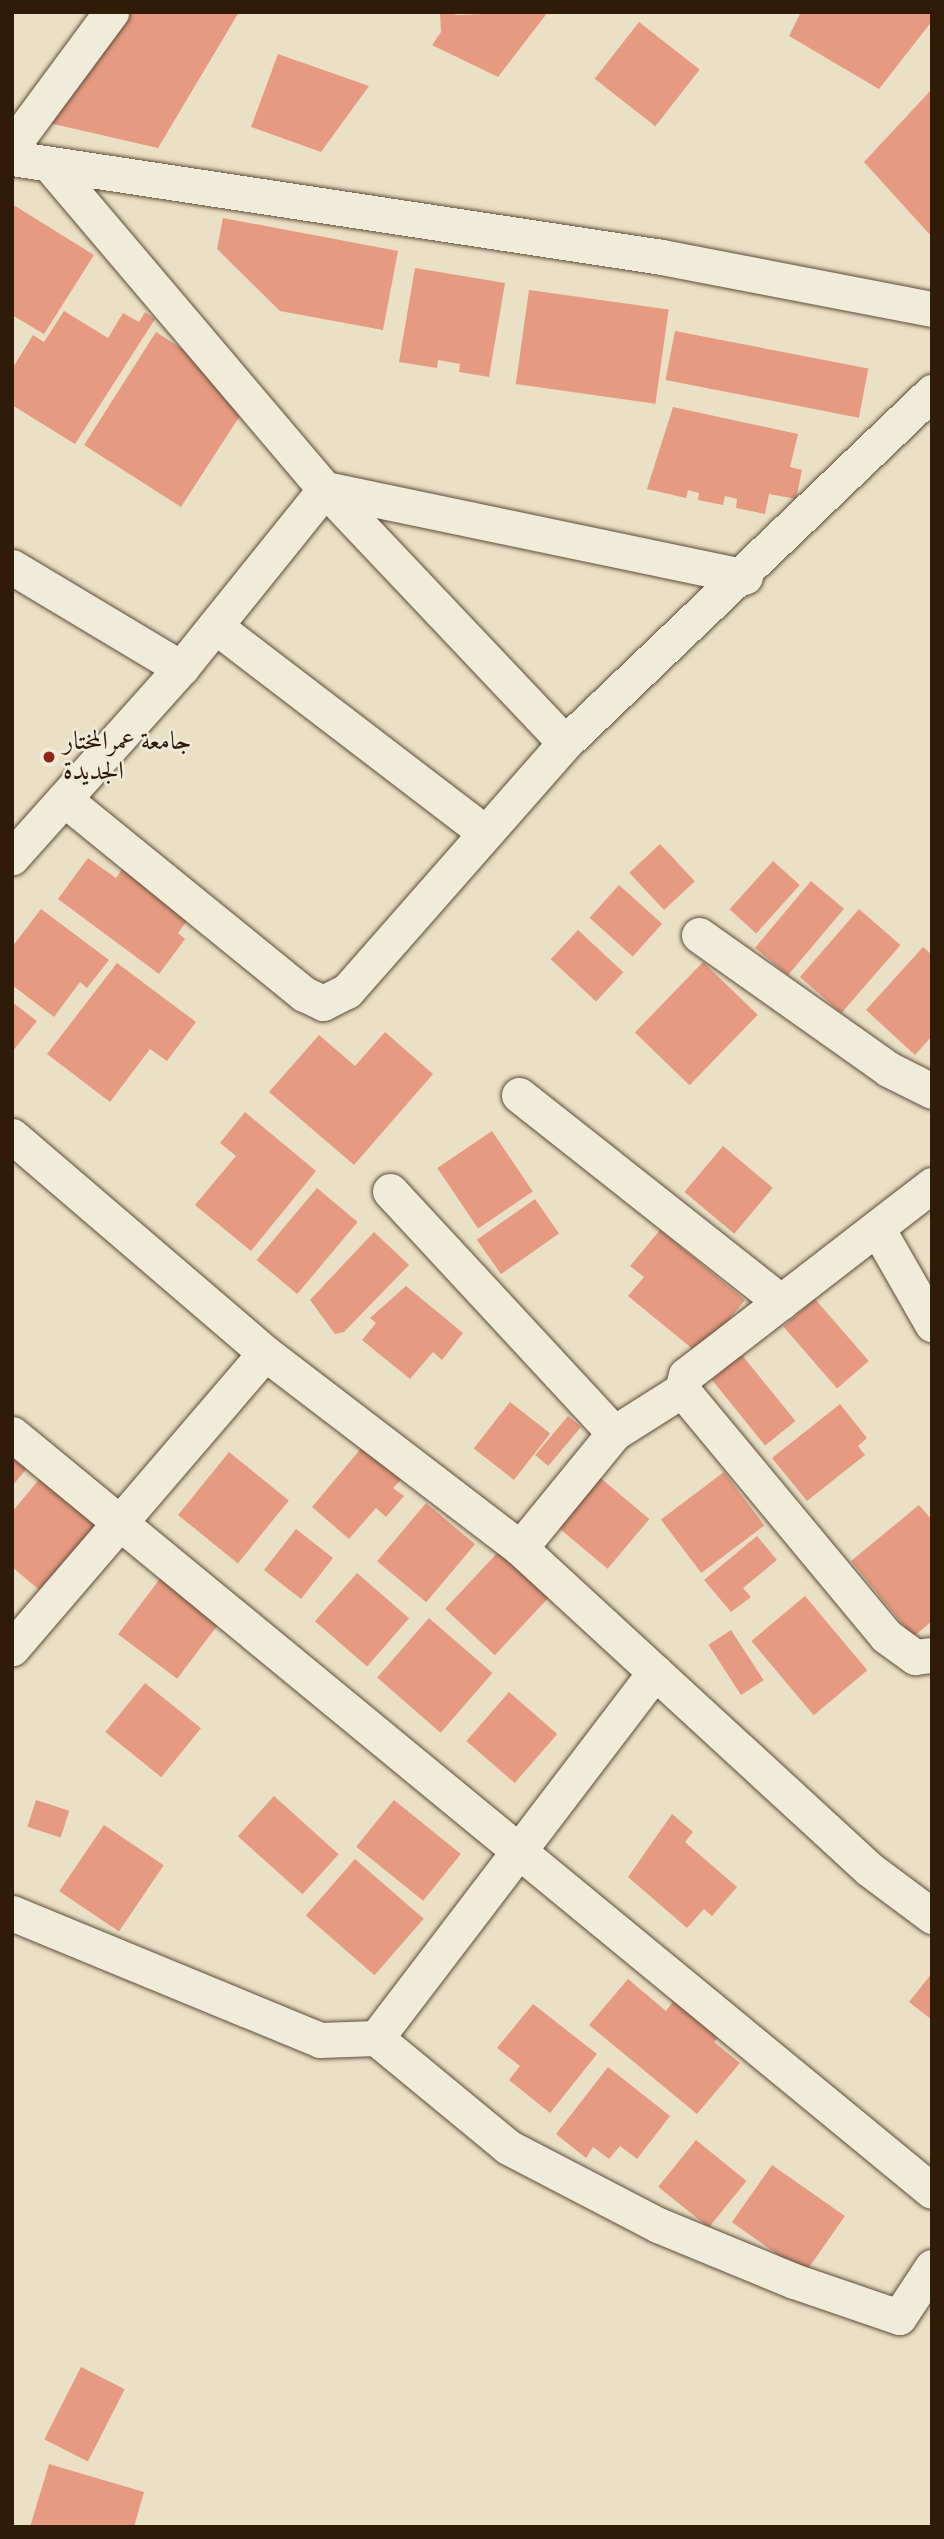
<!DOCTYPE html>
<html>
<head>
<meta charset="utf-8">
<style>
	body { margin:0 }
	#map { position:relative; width:944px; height:2539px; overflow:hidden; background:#eae0c6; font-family:"Libre Bodoni",Amiri,serif }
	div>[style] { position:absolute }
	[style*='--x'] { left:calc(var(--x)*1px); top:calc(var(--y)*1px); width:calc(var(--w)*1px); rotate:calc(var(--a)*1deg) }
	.building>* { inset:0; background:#e69a81; transform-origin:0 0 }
	.roads { filter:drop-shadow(0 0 2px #5e4c38) drop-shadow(0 0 2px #5e4c38) }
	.street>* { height:35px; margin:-17.5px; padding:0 17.5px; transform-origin:17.5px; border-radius:17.5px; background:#f1ebda }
	.dots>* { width:19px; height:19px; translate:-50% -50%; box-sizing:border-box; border:4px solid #f1ebda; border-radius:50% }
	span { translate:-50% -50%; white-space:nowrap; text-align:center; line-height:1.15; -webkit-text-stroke:5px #f1ebda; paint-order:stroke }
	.poi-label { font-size:26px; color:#301b09 }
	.left { translate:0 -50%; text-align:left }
	.frame { position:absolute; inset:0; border:14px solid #301b09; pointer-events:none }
</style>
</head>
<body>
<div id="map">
	<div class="building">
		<i style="clip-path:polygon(128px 12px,239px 12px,158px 148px,49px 123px)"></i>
		<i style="clip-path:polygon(440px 12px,458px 15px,548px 12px,498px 77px,432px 45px,441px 32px)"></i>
		<i style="clip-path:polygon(801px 12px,932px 12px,932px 21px,879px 89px,789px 36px)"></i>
		<i style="left:639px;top:22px;width:77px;height:72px;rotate:38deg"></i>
		<i style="clip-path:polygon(278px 54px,369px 86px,321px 152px,251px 127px)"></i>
		<i style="clip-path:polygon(932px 89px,932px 237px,864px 162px)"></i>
		<i style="clip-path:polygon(12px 204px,94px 255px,44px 334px,12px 315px)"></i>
		<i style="clip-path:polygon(223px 218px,398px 251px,383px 330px,280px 311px,217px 249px)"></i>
		<i style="clip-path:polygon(415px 268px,505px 283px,489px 377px,459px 372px,460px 364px,438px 360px,437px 368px,399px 362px)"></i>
		<i style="left:529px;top:290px;width:141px;height:95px;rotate:8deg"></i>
		<i style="clip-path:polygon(64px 311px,108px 338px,123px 313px,139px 322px,145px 312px,155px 319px,75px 444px,12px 405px,12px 369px,33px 335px,44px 342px)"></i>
		<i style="left:675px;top:331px;width:197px;height:50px;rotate:11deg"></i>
		<i style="clip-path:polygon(156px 332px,224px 376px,241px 414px,181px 507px,84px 445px)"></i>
		<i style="clip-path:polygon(673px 407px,798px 434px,790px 467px,802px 470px,796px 499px,769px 494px,765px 514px,736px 508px,737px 499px,725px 496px,723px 505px,698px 500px,699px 493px,688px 490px,686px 498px,647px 489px)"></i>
		<i style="left:660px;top:844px;width:51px;height:42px;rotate:47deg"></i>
		<i style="clip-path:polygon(88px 858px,116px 878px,123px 868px,195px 910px,178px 933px,185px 939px,159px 974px,58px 899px)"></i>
		<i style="left:773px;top:861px;width:36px;height:65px;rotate:42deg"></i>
		<i style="left:811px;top:881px;width:43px;height:87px;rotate:40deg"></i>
		<i style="left:619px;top:885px;width:58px;height:44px;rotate:42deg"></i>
		<i style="clip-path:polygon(41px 909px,109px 960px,87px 988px,80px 982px,54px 1017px,12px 985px,12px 947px)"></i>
		<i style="left:859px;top:909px;width:55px;height:90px;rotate:41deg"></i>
		<i style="left:578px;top:930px;width:62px;height:40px;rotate:43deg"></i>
		<i style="clip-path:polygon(923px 947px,932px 955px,932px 1036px,915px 1055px,866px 1010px)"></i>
		<i style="left:703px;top:962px;width:76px;height:98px;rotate:44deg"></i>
		<i style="clip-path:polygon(117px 963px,196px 1022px,167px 1061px,150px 1049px,110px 1102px,47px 1054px)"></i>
		<i style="clip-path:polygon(12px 1002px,37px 1021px,12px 1052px)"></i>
		<i style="clip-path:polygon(385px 1032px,433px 1074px,354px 1165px,269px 1092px,319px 1035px,355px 1066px)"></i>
		<i style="clip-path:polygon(245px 1112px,316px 1171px,251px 1251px,195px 1205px,236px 1156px,220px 1143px)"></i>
		<i style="left:492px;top:1131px;width:73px;height:66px;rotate:56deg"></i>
		<i style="left:723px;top:1146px;width:65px;height:60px;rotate:40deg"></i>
		<i style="left:317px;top:1188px;width:53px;height:94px;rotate:40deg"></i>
		<i style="left:535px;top:1199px;width:42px;height:71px;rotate:55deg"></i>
		<i style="clip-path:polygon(660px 1230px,745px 1300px,700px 1355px,628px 1296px,644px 1277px,630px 1266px)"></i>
		<i style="clip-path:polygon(374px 1232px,409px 1265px,344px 1332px,335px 1334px,310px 1300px)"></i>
		<i style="clip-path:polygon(406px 1286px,463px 1333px,442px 1360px,433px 1352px,410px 1379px,362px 1340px,376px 1323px,370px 1318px)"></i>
		<i style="left:815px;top:1299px;width:82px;height:42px;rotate:49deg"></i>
		<i style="left:742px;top:1355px;width:85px;height:39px;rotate:51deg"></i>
		<i style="left:510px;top:1402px;width:51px;height:59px;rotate:38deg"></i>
		<i style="clip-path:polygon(840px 1404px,867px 1438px,858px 1446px,865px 1455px,807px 1501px,772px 1458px)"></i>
		<i style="left:568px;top:1416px;width:17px;height:51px;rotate:40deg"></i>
		<i style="clip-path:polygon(12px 1441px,35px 1459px,12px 1486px)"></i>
		<i style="clip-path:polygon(363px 1446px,402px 1479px,393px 1488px,404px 1496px,386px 1517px,376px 1508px,349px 1539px,312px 1507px)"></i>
		<i style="left:229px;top:1452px;width:77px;height:81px;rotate:39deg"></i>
		<i style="clip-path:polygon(46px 1471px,105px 1520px,43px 1593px,12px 1567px,12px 1512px)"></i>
		<i style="left:724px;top:1472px;width:67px;height:79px;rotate:53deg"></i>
		<i style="left:598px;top:1476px;width:67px;height:65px;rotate:40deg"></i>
		<i style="left:426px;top:1503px;width:64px;height:76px;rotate:40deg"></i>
		<i style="clip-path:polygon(919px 1505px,932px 1520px,932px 1621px,913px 1637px,851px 1561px)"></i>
		<i style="left:296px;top:1529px;width:47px;height:52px;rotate:38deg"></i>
		<i style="clip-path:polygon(757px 1536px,777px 1560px,743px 1588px,751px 1597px,731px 1612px,704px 1580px)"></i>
		<i style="left:499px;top:1551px;width:68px;height:79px;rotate:43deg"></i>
		<i style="left:165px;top:1572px;width:74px;height:78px;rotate:37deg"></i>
		<i style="left:357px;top:1573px;width:69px;height:64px;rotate:41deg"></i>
		<i style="left:805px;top:1596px;width:97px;height:70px;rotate:50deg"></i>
		<i style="left:429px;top:1618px;width:84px;height:79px;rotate:41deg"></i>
		<i style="left:731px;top:1630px;width:60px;height:27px;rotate:57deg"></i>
		<i style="left:145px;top:1683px;width:72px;height:63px;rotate:39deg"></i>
		<i style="left:509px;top:1692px;width:64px;height:65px;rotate:41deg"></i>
		<i style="left:274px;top:1796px;width:87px;height:54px;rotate:42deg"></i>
		<i style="left:36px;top:1800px;width:35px;height:28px;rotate:18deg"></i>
		<i style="left:394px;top:1800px;width:86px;height:60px;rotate:39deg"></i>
		<i style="clip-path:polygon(672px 1814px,693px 1832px,685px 1842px,737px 1887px,712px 1916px,704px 1909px,687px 1928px,628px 1877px)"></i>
		<i style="left:104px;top:1825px;width:72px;height:80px;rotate:34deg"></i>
		<i style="left:355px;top:1859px;width:91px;height:75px;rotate:41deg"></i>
		<i style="clip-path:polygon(932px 1973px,932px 2020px,909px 2002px)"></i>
		<i style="clip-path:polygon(628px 1979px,666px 2011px,675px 1999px,719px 2036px,714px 2042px,740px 2063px,697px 2114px,589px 2025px)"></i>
		<i style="clip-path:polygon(533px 2004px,597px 2054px,550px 2113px,509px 2080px,520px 2066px,497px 2048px)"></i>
		<i style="clip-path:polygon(608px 2067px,670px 2116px,637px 2159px,620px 2146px,609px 2159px,593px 2147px,586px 2158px,556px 2134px)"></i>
		<i style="left:696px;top:2140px;width:65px;height:60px;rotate:39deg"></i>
		<i style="left:772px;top:2165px;width:89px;height:70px;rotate:35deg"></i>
		<i style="left:81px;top:2367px;width:49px;height:81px;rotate:27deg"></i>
		<i style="clip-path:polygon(49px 2464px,144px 2492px,134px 2527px,30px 2527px)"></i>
	</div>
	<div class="roads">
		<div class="street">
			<i style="--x:12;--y:146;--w:167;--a:-53.5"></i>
			<i style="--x:12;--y:158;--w:657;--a:8.66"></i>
			<i style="--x:662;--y:257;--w:275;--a:10.9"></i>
			<i style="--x:49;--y:164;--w:426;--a:49.7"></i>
			<i style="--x:325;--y:489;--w:230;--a:128.8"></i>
			<i style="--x:325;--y:489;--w:429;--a:11.8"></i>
			<i style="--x:325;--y:489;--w:349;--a:46.6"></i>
			<i style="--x:12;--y:567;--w:197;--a:30.9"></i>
			<i style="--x:181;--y:668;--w:254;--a:131.8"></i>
			<i style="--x:215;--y:626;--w:337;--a:37.4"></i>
			<i style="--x:64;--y:799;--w:309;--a:39.1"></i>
			<i style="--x:304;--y:994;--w:21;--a:25"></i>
			<i style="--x:323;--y:1003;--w:27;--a:-27"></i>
			<i style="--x:347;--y:991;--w:330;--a:-48.7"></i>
			<i style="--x:565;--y:743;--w:508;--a:-43.72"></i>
			<i style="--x:699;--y:935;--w:232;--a:35.3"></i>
			<i style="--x:888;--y:1069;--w:49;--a:26.6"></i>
			<i style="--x:519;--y:1095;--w:334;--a:38.3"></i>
			<i style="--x:12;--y:1136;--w:333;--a:40.6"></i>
			<i style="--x:265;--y:1353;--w:389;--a:130.6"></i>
			<i style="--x:932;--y:1185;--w:311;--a:142.3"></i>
			<i style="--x:686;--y:1375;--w:16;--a:105"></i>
			<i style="--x:682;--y:1390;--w:320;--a:50.3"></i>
			<i style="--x:886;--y:1636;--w:36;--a:36"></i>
			<i style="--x:915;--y:1657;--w:17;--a:-7"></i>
			<i style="--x:390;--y:1191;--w:330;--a:47.2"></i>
			<i style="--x:877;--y:1228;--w:111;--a:60.2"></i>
			<i style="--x:265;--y:1353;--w:321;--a:37.4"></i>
			<i style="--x:520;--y:1548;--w:149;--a:-50.7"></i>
			<i style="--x:614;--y:1433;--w:80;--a:-32.3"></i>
			<i style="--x:12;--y:1434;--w:1191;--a:39.45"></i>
			<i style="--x:520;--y:1548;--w:474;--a:42.6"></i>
			<i style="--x:869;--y:1869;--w:79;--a:36.7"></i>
			<i style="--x:655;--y:1672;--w:460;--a:127.3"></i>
			<i style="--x:376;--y:2038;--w:171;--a:39.5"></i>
			<i style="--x:508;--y:2147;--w:169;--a:27.5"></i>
			<i style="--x:658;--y:2225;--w:147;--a:22.4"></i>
			<i style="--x:794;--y:2281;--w:111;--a:18.9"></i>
			<i style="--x:899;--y:2317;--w:60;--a:-56.6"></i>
			<i style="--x:12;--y:1913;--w:333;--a:22.4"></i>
			<i style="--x:320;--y:2040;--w:56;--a:-2"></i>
		</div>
	</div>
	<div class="dots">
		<i style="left:49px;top:757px;background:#8f2418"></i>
	</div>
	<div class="poi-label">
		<span class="left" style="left:63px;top:757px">جامعة عمرالمختار<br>الجديدة</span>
	</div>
	<div class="frame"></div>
</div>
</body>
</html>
